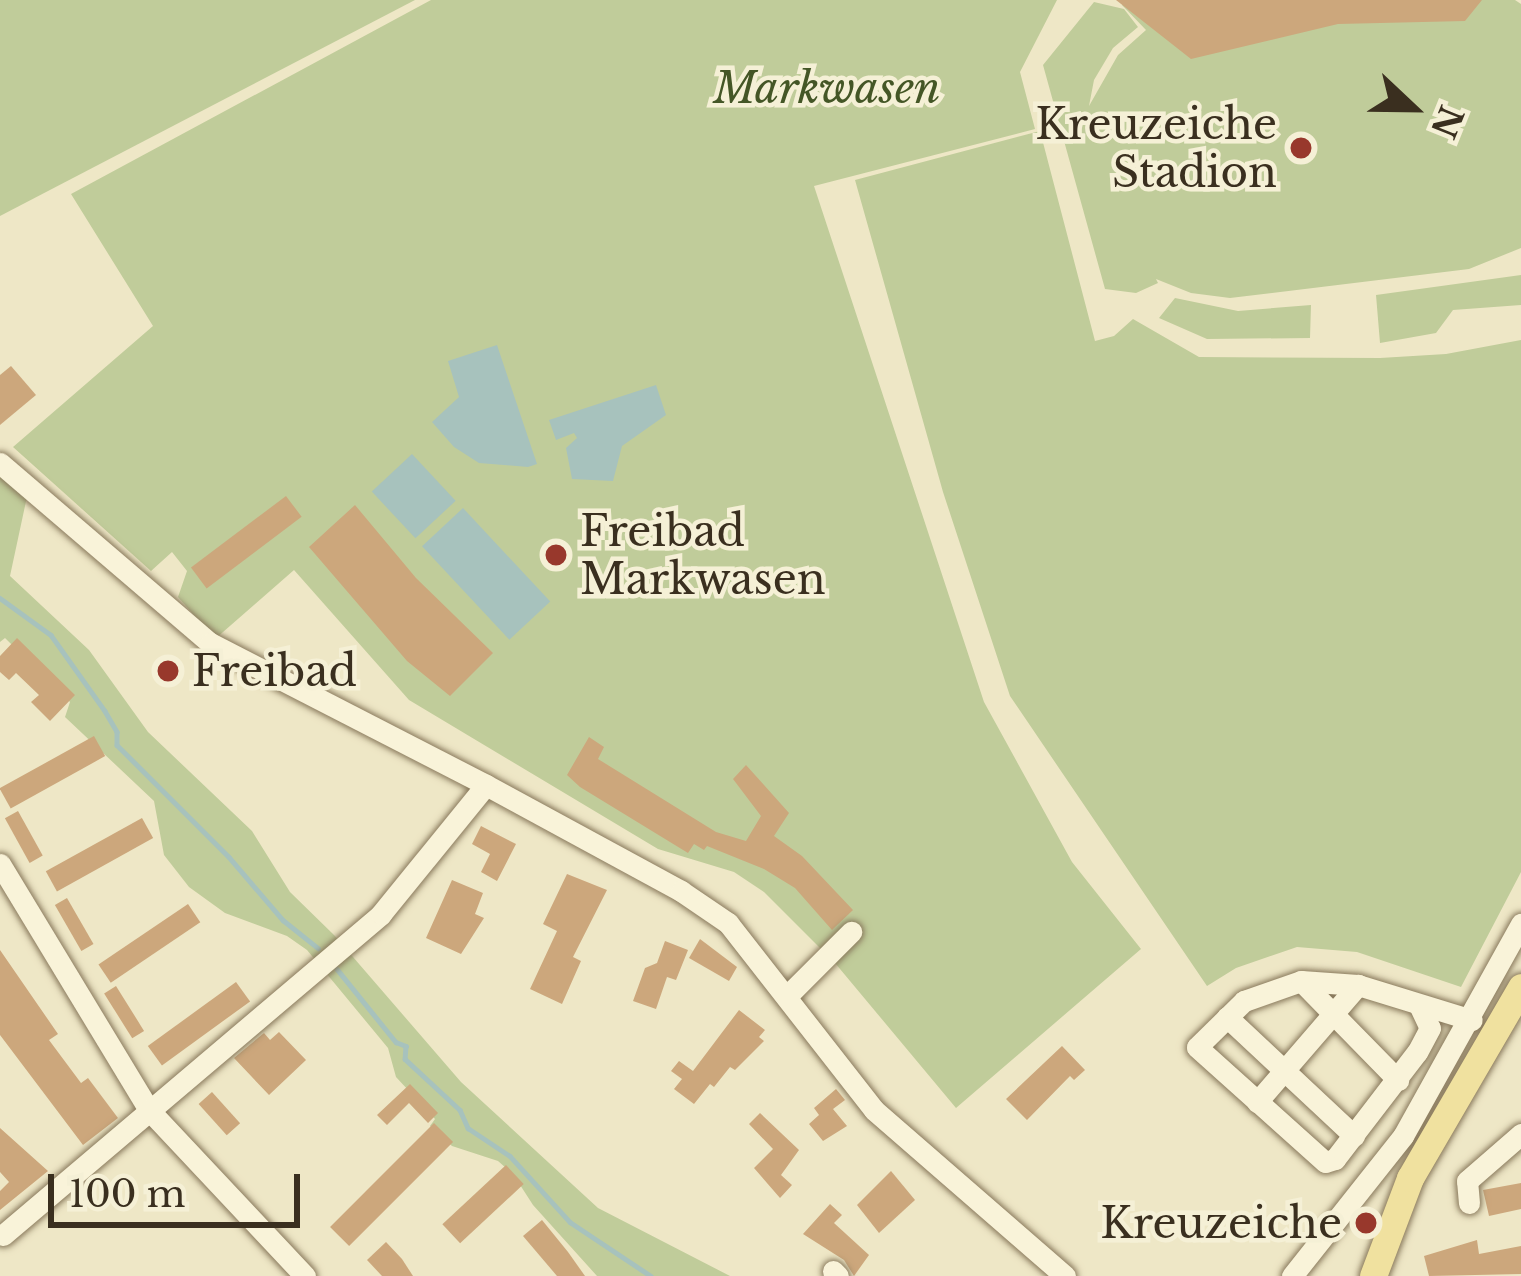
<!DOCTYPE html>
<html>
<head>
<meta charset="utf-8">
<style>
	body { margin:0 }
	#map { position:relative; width:1521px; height:1276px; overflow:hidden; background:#eee7c6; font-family:"Libre Baskerville",serif }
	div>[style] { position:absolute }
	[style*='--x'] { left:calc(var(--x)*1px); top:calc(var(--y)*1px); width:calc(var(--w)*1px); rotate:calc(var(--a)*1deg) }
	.green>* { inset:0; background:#c0cc9a }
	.water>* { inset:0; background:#a7c2bd; transform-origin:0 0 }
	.stream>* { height:4.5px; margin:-2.25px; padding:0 2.25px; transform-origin:2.25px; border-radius:2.25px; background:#a7c2bd }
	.building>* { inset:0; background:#cca77c; transform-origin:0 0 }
	.roads { filter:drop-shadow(0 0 3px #89795c) drop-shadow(0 0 3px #89795c) }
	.minor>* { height:21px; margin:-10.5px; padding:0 10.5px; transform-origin:10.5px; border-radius:10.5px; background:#f9f3d9 }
	.major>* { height:27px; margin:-13.5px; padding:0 13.5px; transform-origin:13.5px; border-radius:13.5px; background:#f0e19f }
	.dots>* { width:33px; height:33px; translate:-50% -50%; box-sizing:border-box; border:6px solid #f5f0d6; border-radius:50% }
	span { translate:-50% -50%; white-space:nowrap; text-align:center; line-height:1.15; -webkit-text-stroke:9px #f5f0d6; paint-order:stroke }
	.park-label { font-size:42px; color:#445626; font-style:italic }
	.poi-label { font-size:42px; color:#3a2f1f }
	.right { translate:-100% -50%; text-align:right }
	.left { translate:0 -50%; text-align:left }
	.north { position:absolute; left:1353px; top:48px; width:120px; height:120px; -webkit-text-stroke:9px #f5f0d6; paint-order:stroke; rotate:112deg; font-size:33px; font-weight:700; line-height:48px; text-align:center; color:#3a2f1f }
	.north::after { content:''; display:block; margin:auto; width:42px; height:54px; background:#3a2f1f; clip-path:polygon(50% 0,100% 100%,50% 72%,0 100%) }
	.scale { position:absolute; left:48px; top:1174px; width:252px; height:54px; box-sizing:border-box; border:6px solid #3a2f1f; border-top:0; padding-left:15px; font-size:36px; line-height:42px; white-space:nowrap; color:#3a2f1f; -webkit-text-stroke:9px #f5f0d6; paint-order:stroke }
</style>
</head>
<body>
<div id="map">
	<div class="green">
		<i style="clip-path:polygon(0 0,415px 0,0 216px)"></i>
		<i style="clip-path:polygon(431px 0,1057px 0,1020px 72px,1035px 129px,814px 186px,984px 702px,1072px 862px,1141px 949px,956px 1108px,835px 963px,764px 892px,734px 872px,658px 849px,409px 700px,294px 570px,215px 639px,178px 597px,187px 571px,172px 552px,151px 571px,13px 447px,153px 326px,71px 194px)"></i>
		<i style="clip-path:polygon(1128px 0,1515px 0,1521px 4px,1521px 248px,1469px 269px,1230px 298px,1191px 293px,1156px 279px,1158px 283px,1136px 293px,1105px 289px,1043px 65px,1094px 2px,1124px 9px,1138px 27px,1113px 48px,1094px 80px,1089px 106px,1118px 55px,1146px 30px,1122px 5px)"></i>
		<i style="clip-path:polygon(1040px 131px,1095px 341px,1114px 336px,1133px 319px,1199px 357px,1380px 358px,1446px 354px,1521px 340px,1521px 872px,1461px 987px,1357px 952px,1297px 947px,1236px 968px,1207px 986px,1010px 696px,943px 492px,855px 180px)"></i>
		<i style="clip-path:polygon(1521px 275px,1521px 305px,1453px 310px,1436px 333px,1380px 343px,1376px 295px)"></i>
		<i style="clip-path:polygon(1175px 298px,1238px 311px,1311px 305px,1310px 338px,1207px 339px,1159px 318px)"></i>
		<i style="clip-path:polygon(0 473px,28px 492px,10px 576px,89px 650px,148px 732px,252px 831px,290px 892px,334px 935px,461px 1082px,598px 1208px,730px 1276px,597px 1276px,533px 1205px,513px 1174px,498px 1161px,452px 1146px,430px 1126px,435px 1119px,396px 1077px,388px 1048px,307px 950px,287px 936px,225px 913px,189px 887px,164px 855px,154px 801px,65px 717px,70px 702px,5px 638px,0 642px)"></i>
	</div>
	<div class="water">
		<i style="clip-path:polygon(497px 345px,537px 464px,528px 467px,479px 463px,454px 447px,432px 422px,459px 397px,448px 361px)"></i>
		<i style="clip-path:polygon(656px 385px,666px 415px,622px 446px,613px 481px,572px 479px,566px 448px,577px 438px,574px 433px,556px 440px,549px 420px)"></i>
		<i style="left:412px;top:454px;width:64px;height:55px;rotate:47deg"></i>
		<i style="left:463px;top:508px;width:128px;height:56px;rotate:47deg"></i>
	</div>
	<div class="stream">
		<i style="--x:0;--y:598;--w:63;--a:36"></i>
		<i style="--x:51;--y:635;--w:93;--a:54.6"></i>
		<i style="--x:105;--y:711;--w:24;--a:60"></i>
		<i style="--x:117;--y:732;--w:13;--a:90"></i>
		<i style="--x:117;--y:745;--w:158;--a:45"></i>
		<i style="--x:229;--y:857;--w:83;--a:49.4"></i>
		<i style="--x:283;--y:920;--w:45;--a:38.7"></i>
		<i style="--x:337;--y:969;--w:94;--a:51.1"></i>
		<i style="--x:396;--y:1042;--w:11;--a:22"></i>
		<i style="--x:406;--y:1046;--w:13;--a:94"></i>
		<i style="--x:405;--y:1059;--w:75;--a:42.8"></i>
		<i style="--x:460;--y:1110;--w:20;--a:66"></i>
		<i style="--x:468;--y:1128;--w:50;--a:33.7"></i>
		<i style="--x:510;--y:1156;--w:89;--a:47.7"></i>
		<i style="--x:570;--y:1222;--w:97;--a:33.7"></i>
	</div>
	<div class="building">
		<i style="clip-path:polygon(1116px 0,1482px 0,1465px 21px,1338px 24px,1191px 59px)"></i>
		<i style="clip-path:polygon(11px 366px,36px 395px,0 425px,0 375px)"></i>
		<i style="left:286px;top:496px;width:26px;height:119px;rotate:53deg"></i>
		<i style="clip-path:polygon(355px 505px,416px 578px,493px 653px,450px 696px,407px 661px,309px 547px)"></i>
		<i style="clip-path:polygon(17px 638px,75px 695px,50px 721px,31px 702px,39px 695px,16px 673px,9px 680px,0 672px,0 656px)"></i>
		<i style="left:94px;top:736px;width:23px;height:108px;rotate:61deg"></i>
		<i style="clip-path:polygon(589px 737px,604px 747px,598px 759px,716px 832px,746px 841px,761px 816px,733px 779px,746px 765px,789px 813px,774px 836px,802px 856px,853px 910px,832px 930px,795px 888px,764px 869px,707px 846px,704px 850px,694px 844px,688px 853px,580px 787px,567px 775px)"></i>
		<i style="left:18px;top:811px;width:51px;height:15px;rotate:61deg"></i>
		<i style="left:142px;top:818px;width:23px;height:110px;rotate:61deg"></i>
		<i style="clip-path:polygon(481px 826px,516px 844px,497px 881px,481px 872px,490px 854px,472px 844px)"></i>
		<i style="clip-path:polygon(567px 874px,607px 890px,573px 957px,581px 961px,562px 1004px,530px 989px,557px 931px,543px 924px)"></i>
		<i style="clip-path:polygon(452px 880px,483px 893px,475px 914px,484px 918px,461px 954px,426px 938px)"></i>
		<i style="left:67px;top:898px;width:53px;height:14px;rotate:60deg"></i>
		<i style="left:188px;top:904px;width:22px;height:108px;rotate:56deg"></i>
		<i style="clip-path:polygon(700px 939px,737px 967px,729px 981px,689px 958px)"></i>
		<i style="clip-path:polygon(665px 941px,688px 950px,676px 980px,667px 977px,656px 1009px,633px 1001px,645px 968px,657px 963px)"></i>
		<i style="clip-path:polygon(0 950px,58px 1034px,49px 1040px,81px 1083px,88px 1078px,118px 1118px,83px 1145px,0 1035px)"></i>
		<i style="left:236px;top:982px;width:24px;height:109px;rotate:54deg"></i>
		<i style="left:116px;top:986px;width:53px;height:14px;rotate:58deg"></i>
		<i style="clip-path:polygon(739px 1010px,765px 1030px,759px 1037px,764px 1041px,735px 1070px,730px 1067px,714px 1087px,710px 1084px,694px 1104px,674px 1089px,682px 1079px,671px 1071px,679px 1061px,693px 1071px)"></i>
		<i style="clip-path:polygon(279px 1032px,306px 1060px,269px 1095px,234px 1058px,264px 1033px,270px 1040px)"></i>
		<i style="clip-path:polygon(1062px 1046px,1085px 1070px,1074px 1080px,1070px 1076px,1027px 1120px,1006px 1099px)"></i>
		<i style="clip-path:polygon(410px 1084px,438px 1113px,428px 1123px,409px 1103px,387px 1125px,377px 1115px)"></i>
		<i style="clip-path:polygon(836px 1089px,845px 1100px,833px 1109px,847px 1126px,823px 1141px,809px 1124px,819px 1115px,814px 1108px)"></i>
		<i style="left:212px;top:1092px;width:42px;height:18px;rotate:48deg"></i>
		<i style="clip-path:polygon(760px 1113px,799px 1150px,781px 1175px,792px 1185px,780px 1198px,754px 1168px,773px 1149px,749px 1124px)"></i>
		<i style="left:434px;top:1123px;width:27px;height:147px;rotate:45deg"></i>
		<i style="clip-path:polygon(0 1128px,48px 1171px,0 1210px,0 1191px,9px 1182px,0 1172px)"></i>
		<i style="left:506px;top:1165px;width:26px;height:87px;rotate:47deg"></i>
		<i style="clip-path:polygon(891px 1171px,915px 1200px,879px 1233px,857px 1205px)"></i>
		<i style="clip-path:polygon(1521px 1183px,1521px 1209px,1489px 1216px,1483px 1190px)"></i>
		<i style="clip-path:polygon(830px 1204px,842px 1215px,834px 1223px,869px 1255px,854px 1276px,844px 1260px,803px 1234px)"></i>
		<i style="clip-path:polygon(542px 1220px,568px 1252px,585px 1276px,557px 1276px,523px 1236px)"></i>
		<i style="clip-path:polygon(1477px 1240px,1479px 1254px,1521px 1246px,1521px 1274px,1429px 1276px,1424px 1256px)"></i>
		<i style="clip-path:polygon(386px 1242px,402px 1259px,413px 1276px,382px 1276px,367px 1260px)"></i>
	</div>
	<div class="roads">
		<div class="minor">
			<i style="--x:0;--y:463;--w:277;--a:40.6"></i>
			<i style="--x:210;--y:643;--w:310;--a:27.2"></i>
			<i style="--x:486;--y:785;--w:222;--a:28.5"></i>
			<i style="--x:681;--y:891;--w:57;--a:34.2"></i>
			<i style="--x:728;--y:923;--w:237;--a:52"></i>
			<i style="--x:874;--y:1110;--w:253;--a:41"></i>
			<i style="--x:0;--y:864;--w:288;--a:58.8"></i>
			<i style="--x:149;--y:1110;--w:228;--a:46.8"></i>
			<i style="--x:1301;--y:981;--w:139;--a:45.6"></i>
			<i style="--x:787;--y:996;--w:91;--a:-45"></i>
			<i style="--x:1420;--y:1007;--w:23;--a:65"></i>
			<i style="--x:1430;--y:1028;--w:27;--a:118"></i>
			<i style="--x:1417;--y:1052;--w:135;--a:127.5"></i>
			<i style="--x:1335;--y:1159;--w:10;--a:163"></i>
			<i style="--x:1325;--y:1162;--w:172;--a:-138.1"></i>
			<i style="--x:1197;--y:1047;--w:66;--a:-44.4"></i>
			<i style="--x:1244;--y:1001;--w:60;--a:-19.3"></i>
			<i style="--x:1301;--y:981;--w:57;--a:4"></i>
			<i style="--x:1358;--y:985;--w:119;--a:17.1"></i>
			<i style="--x:1227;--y:1017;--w:174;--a:43.1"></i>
			<i style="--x:1257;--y:1102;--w:155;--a:-49.2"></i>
			<i style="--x:1469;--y:1203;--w:22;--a:-95"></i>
			<i style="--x:1467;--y:1181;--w:72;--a:-41"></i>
			<i style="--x:3;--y:1235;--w:496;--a:-40.3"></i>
			<i style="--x:381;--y:914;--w:166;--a:-50.9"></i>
			<i style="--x:833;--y:1271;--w:7;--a:45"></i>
			<i style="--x:1292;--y:1276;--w:179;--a:-51.6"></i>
			<i style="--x:1403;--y:1136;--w:243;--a:-60.9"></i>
		</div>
		<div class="major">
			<i style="--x:1373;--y:1276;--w:105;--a:-69.3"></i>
			<i style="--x:1410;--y:1178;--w:221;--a:-59.8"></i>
		</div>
	</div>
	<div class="dots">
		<i style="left:1301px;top:148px;background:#98382c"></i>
		<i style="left:556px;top:555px;background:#98382c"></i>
		<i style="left:168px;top:671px;background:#98382c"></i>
		<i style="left:1366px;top:1223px;background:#98382c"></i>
	</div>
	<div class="park-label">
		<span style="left:827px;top:88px">Markwasen</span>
	</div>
	<div class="poi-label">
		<span class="right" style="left:1277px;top:148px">Kreuzeiche<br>Stadion</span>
		<span class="left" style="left:580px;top:555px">Freibad<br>Markwasen</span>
		<span class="left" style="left:192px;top:671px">Freibad</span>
		<span class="right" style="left:1342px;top:1223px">Kreuzeiche</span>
	</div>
	<div class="north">N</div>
	<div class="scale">100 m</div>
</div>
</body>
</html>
